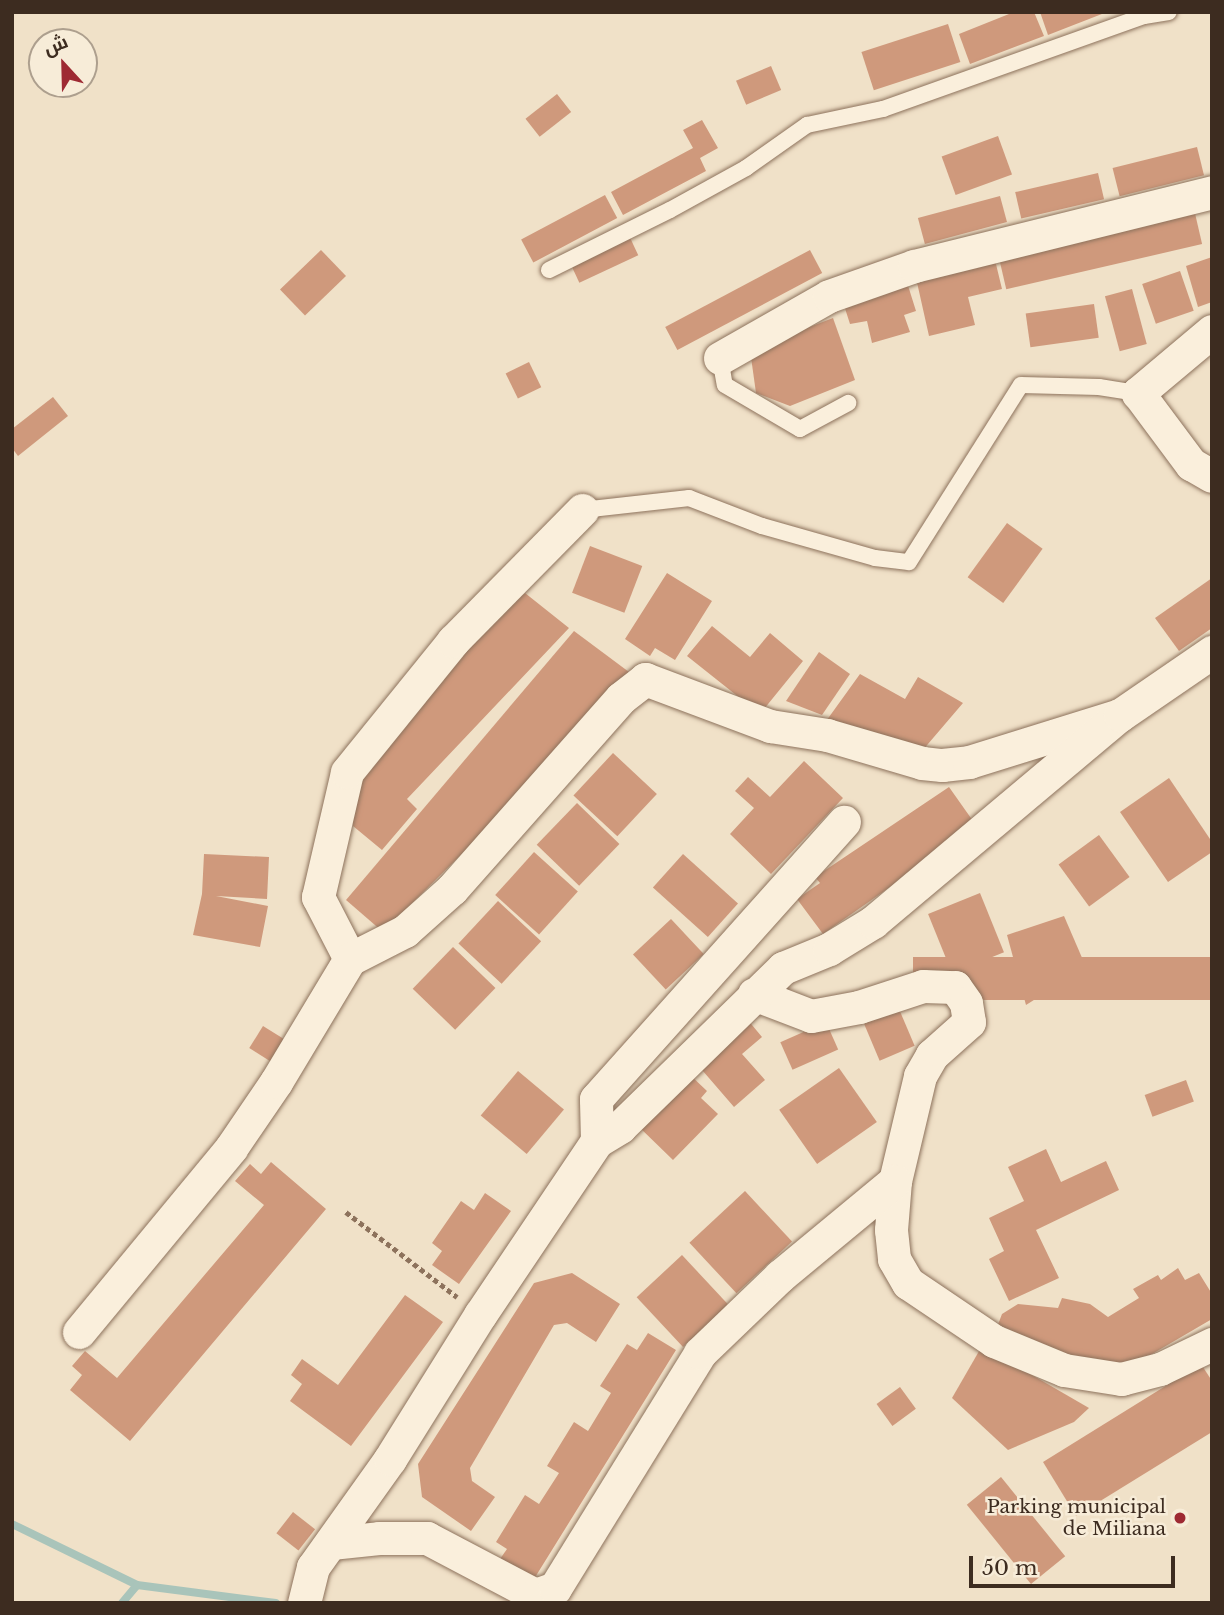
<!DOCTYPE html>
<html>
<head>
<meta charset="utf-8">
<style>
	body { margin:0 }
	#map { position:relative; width:1224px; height:1615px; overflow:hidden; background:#f0e1c8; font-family:"Libre Baskerville",Cairo,serif }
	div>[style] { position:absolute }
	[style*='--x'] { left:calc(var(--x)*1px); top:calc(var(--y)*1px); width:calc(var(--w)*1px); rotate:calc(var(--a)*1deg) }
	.stream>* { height:8px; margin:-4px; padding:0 4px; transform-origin:4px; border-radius:4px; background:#a9c4ba }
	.building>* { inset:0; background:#cf997c; transform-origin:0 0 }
	.path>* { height:4.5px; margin-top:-2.25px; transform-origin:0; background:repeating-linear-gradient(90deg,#8d725c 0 5px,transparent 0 8.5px) }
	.roads { filter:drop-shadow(0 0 2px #8d725c) drop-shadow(0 0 2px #8d725c) }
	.service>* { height:16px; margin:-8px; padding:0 8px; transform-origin:8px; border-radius:8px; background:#faefdc }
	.minor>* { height:33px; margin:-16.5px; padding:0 16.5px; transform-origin:16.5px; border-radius:16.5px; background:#faefdc }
	.dots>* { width:19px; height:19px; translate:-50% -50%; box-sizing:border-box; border:4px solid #f7ecd8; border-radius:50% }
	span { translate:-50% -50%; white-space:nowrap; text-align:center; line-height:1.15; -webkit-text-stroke:5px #f7ecd8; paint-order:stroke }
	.poi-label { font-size:19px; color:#3d2c20 }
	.right { translate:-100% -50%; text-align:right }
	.frame { position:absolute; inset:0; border:14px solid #3d2c20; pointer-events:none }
	.north { position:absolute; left:28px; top:28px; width:70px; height:70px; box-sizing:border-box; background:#f7ecd8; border:2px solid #ad9f8e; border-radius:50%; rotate:338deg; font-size:19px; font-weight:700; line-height:28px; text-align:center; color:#3d2c20 }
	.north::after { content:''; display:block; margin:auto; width:24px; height:32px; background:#9e2a33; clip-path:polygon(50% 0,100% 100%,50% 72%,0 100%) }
	.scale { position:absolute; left:969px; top:1556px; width:206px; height:32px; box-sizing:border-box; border:4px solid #3d2c20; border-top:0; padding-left:9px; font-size:21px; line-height:24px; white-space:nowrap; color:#3d2c20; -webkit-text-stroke:5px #f7ecd8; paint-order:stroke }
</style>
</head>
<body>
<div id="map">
	<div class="stream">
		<i style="--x:12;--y:1524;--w:139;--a:26"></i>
		<i style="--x:122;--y:1603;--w:23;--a:-50"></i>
		<i style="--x:137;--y:1585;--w:140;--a:7.4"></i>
	</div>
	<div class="building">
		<i style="clip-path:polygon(1014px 12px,1034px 12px,1044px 36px,970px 64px,959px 34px)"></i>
		<i style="clip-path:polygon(1040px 12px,1107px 12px,1048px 35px)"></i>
		<i style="left:948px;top:24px;width:40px;height:91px;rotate:72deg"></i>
		<i style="left:771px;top:66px;width:26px;height:38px;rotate:67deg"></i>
		<i style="left:557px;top:94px;width:23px;height:40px;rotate:52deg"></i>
		<i style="clip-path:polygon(702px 120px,718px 148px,700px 158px,706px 171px,623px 215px,611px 192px,693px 148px,683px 130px)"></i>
		<i style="left:998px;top:136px;width:41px;height:60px;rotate:70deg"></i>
		<i style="left:1197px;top:147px;width:29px;height:87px;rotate:76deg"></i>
		<i style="left:1098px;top:173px;width:27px;height:85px;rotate:77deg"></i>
		<i style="left:605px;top:195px;width:26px;height:95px;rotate:62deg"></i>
		<i style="left:1000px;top:196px;width:27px;height:85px;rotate:75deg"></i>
		<i style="left:1194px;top:209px;width:36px;height:201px;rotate:77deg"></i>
		<i style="left:626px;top:229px;width:29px;height:65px;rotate:65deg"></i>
		<i style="left:321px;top:250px;width:36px;height:57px;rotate:46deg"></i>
		<i style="left:810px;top:250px;width:26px;height:164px;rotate:62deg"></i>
		<i style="clip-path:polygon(1212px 257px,1212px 302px,1198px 307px,1186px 266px)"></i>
		<i style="clip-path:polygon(995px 260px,1002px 289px,968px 297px,975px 325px,929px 336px,916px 278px)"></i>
		<i style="left:1180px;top:271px;width:42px;height:40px;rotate:71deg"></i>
		<i style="clip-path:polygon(905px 276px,916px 311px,904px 315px,910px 332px,872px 343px,867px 321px,850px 324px,841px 296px)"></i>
		<i style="left:1132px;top:289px;width:57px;height:28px;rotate:75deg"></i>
		<i style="left:1094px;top:304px;width:34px;height:69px;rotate:82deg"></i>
		<i style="clip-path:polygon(833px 318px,855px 380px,790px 406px,756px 393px,750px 350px)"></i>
		<i style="left:529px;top:362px;width:28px;height:26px;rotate:64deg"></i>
		<i style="clip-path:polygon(53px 397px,68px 416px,18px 456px,12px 448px,12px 429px)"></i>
		<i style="left:1007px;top:523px;width:44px;height:67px;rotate:36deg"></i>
		<i style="left:590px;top:546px;width:56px;height:50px;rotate:21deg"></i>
		<i style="clip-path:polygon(667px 573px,712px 601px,675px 660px,655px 648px,650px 656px,625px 639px)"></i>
		<i style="clip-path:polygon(1212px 578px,1212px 628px,1179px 651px,1155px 618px)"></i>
		<i style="clip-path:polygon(525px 593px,569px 628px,407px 799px,417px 809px,382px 850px,353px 826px,349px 795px,495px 615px)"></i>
		<i style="clip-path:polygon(712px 626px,750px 657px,770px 633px,803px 661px,760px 714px,687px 656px)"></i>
		<i style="clip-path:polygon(574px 631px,629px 672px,505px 811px,383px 932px,346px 900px)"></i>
		<i style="clip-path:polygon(819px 652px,850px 674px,822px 715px,786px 701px)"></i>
		<i style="clip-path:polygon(860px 674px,905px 699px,918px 677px,963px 703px,922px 751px,824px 724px)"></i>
		<i style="left:613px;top:753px;width:60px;height:58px;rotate:43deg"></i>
		<i style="clip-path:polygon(804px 761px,843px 798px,771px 874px,730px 834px,754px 808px,735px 791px,748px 777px,770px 797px)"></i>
		<i style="clip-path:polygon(1169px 778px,1212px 842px,1212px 852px,1168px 882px,1120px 812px)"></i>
		<i style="clip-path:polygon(949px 787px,973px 821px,947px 847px,823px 934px,797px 899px,820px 883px,815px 877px)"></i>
		<i style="left:577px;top:803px;width:59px;height:58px;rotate:44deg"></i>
		<i style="left:1099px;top:835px;width:52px;height:50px;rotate:54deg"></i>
		<i style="left:534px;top:852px;width:59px;height:58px;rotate:42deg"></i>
		<i style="clip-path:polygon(204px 854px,269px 857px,267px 899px,216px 896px,268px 906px,260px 947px,193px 935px,202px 894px)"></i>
		<i style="left:683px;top:854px;width:74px;height:45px;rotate:42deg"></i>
		<i style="left:980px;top:893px;width:64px;height:56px;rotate:68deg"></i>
		<i style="left:498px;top:901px;width:59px;height:58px;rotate:43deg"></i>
		<i style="clip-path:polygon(1064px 916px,1086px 967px,1026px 1005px,1007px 935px)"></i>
		<i style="left:671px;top:919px;width:48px;height:52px;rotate:47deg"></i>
		<i style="left:453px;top:947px;width:59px;height:58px;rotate:44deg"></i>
		<i style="left:1212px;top:957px;width:43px;height:299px;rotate:90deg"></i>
		<i style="left:899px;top:1009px;width:40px;height:38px;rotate:67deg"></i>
		<i style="clip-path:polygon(747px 1019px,762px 1037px,742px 1054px,765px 1080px,734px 1107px,696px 1063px)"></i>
		<i style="left:826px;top:1022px;width:30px;height:50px;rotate:66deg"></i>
		<i style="left:263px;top:1026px;width:28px;height:26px;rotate:32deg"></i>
		<i style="left:839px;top:1068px;width:66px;height:73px;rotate:55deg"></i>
		<i style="left:518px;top:1071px;width:60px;height:58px;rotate:40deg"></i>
		<i style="clip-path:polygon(688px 1073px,707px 1091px,701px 1098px,718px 1114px,673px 1160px,637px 1125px)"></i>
		<i style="left:1186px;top:1080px;width:23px;height:44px;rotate:70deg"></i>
		<i style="clip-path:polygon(1046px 1149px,1061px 1182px,1106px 1161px,1119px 1190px,1036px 1230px,1059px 1278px,1009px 1301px,989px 1259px,1004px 1251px,989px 1218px,1024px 1201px,1008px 1167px)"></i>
		<i style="clip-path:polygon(271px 1162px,326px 1209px,130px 1441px,70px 1390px,82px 1375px,72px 1366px,85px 1351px,117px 1378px,264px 1205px,235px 1181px,250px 1164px,261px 1174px)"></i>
		<i style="left:745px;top:1191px;width:69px;height:76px;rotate:47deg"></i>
		<i style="clip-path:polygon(485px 1193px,511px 1211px,459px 1284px,432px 1265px,442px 1251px,432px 1243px,461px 1201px,474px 1210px)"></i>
		<i style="left:682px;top:1255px;width:68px;height:62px;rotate:47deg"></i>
		<i style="clip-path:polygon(1178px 1268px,1185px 1280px,1199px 1273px,1212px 1294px,1212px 1319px,1147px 1357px,1118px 1364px,1093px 1366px,994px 1335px,1002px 1314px,1018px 1304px,1058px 1308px,1062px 1298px,1090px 1304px,1108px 1317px,1139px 1298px,1133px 1289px,1158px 1275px,1161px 1280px)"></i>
		<i style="clip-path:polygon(572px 1273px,620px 1304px,596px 1342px,567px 1323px,554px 1325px,470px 1468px,472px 1481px,495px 1497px,471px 1531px,422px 1497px,418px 1464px,534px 1283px)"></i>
		<i style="clip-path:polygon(405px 1295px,443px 1322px,351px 1446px,290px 1401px,302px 1384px,291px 1375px,302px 1359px,338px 1385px)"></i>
		<i style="clip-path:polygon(648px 1333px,676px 1350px,534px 1579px,500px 1559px,507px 1549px,496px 1542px,525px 1495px,539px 1504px,559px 1473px,547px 1466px,574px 1422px,588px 1431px,611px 1393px,600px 1386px,627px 1344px,637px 1350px)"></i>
		<i style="clip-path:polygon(982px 1346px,1089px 1408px,1074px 1422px,1008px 1450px,952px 1398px)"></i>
		<i style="clip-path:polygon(1201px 1364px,1212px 1381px,1212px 1432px,1076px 1516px,1043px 1462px)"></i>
		<i style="left:900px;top:1387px;width:27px;height:29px;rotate:54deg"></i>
		<i style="left:1001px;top:1477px;width:102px;height:44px;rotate:51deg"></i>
		<i style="left:293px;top:1512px;width:28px;height:27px;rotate:38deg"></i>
	</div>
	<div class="path">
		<i style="--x:346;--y:1212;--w:140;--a:37.4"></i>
	</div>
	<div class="roads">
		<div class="service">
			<i style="--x:549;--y:270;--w:135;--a:-26.4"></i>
			<i style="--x:670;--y:210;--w:87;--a:-28.9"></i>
			<i style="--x:746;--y:168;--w:75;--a:-35.2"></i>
			<i style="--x:807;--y:125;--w:78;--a:-11.9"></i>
			<i style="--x:883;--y:109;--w:277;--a:-19.6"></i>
			<i style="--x:1144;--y:16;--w:25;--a:-9"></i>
			<i style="--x:720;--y:358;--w:27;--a:80"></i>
			<i style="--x:725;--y:385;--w:87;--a:30.4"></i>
			<i style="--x:800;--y:429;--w:55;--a:-28.4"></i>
			<i style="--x:582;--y:510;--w:108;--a:-6.4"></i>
			<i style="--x:689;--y:498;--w:78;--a:21"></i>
			<i style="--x:762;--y:526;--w:117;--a:15.8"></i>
			<i style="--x:875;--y:558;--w:34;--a:7"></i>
			<i style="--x:909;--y:562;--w:209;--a:-57.7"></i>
			<i style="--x:1021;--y:385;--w:78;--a:1.5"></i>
			<i style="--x:1099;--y:387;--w:39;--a:9"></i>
		</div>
		<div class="minor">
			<i style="--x:1212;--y:331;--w:97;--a:140"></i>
			<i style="--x:1138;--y:393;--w:89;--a:53.3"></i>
			<i style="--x:1191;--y:464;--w:24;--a:30"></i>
			<i style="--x:720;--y:358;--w:125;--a:-29.6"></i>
			<i style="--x:829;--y:296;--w:90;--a:-19.4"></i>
			<i style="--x:914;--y:266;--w:307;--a:-13.9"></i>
			<i style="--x:350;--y:959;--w:70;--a:-117.3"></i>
			<i style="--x:318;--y:897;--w:128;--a:-76.9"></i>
			<i style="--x:347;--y:772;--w:169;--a:-51"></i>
			<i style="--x:453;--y:641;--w:184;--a:-45.4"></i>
			<i style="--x:754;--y:994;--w:61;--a:21.1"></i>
			<i style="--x:811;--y:1016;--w:49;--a:-10.6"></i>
			<i style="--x:859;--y:1007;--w:67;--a:-18.2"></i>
			<i style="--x:923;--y:986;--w:32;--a:2"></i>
			<i style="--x:955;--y:987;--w:19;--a:55"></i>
			<i style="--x:966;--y:1003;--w:19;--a:81"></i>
			<i style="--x:969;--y:1022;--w:50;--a:138.3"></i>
			<i style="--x:932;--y:1055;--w:24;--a:120"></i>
			<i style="--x:920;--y:1076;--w:108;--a:103.4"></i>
			<i style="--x:895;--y:1181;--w:49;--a:94.7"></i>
			<i style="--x:891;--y:1230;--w:29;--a:84"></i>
			<i style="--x:894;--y:1259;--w:28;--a:60"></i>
			<i style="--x:908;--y:1283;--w:104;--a:34"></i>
			<i style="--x:994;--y:1341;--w:76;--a:22.5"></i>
			<i style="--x:1064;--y:1370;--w:58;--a:9"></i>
			<i style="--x:1121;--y:1379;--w:40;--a:-14.4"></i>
			<i style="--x:1160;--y:1369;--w:58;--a:-25.7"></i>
			<i style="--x:597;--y:1141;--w:42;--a:-91.4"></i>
			<i style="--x:596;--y:1099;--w:372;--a:-48.2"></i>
			<i style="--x:79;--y:1332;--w:239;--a:-50.4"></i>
			<i style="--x:231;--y:1148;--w:80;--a:-55.7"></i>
			<i style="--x:276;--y:1082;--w:144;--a:-59"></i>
			<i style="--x:350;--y:959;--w:62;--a:-27"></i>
			<i style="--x:405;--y:931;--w:63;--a:-41.8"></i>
			<i style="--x:452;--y:889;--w:255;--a:-48.5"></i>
			<i style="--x:621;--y:698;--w:31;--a:-38"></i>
			<i style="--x:645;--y:679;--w:134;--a:20.6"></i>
			<i style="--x:770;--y:726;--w:58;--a:9"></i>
			<i style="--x:827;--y:735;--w:99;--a:16.4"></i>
			<i style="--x:922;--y:763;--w:20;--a:6"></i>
			<i style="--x:942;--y:765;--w:27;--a:-6"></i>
			<i style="--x:969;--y:762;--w:158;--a:-17.3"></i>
			<i style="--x:331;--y:1543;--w:48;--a:-5.9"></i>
			<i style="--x:379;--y:1538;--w:48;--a:0"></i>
			<i style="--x:427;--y:1538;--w:122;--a:27.8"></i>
			<i style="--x:535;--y:1595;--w:21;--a:-19"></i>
			<i style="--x:555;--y:1588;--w:276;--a:-58.3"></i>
			<i style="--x:700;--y:1353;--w:111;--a:-43.9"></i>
			<i style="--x:780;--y:1276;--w:149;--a:-39.6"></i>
			<i style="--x:304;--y:1603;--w:37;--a:-76"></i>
			<i style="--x:313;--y:1567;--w:133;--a:-54.5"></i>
			<i style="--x:390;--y:1459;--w:170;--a:-58"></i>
			<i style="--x:480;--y:1315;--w:210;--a:-56.1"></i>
			<i style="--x:597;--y:1141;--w:27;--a:-31"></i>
			<i style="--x:620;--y:1127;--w:228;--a:-44.3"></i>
			<i style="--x:783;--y:968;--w:50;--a:-22.4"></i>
			<i style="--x:829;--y:949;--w:52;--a:-31.5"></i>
			<i style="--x:873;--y:922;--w:322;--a:-40"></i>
			<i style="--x:1120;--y:715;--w:112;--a:-34.4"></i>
		</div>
	</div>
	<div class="dots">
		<i style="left:1180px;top:1518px;background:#9e2a33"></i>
	</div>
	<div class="poi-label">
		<span class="right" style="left:1166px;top:1518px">Parking municipal<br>de Miliana</span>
	</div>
	<div class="frame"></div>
	<div class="north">ش</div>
	<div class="scale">50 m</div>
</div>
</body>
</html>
